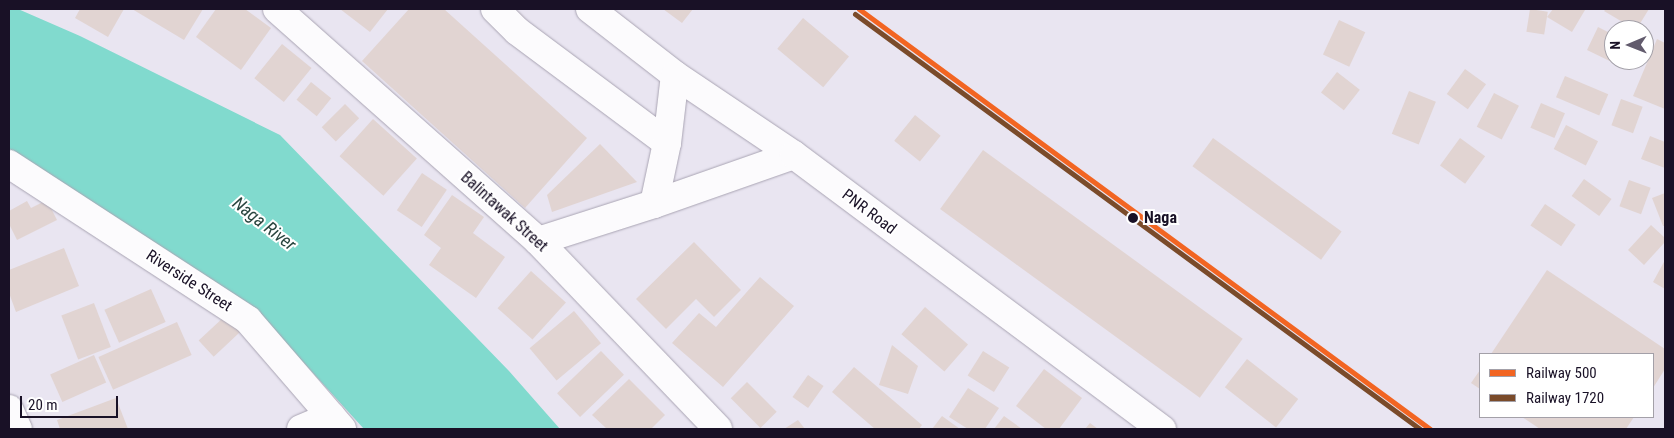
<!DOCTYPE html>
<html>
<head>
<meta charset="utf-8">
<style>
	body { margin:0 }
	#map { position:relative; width:1674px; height:438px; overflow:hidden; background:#e9e5f1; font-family:"Roboto Condensed",sans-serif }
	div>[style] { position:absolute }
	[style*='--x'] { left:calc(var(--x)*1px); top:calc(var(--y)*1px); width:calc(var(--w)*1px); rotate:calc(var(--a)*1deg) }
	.water>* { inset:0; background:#81dace }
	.building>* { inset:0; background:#e1d4d2; transform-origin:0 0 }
	.roads { filter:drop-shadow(0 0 1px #a9a4b3) drop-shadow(0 0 1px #a9a4b3) }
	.minor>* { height:28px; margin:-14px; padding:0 14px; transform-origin:14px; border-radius:14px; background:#fcfbfd }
	.rail-1>* { height:5px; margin:-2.5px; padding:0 2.5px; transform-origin:2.5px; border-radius:2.5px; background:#f26522 }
	.rail-2>* { height:5px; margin:-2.5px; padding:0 2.5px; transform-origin:2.5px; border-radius:2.5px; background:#7a4b2a }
	.dots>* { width:14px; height:14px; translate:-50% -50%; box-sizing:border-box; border:2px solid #fff; border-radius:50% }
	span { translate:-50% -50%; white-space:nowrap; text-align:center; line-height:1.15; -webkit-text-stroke:4px #fff; paint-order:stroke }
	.street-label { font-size:16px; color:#191126 }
	.stop-label { font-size:16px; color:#191126; font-weight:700 }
	.left { translate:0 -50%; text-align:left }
	.water-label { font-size:18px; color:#29453f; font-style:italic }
	.frame { position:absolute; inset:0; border:10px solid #191126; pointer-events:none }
	.legend { position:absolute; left:1479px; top:353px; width:175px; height:65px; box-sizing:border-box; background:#fff; border:1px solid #a3a0a8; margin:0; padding:6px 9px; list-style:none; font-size:15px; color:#191126 }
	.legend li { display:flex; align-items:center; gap:10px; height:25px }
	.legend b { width:25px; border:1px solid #a3a0a8 }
	.north { position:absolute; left:1604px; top:20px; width:50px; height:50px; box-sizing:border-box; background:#fff; border:1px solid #a3a0a8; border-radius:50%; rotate:269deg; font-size:14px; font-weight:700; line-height:20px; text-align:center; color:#191126 }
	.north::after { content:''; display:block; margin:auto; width:18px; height:22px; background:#625b6d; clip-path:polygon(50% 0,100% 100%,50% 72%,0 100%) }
	.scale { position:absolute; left:20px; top:396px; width:98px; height:22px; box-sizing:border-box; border:2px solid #191126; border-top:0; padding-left:6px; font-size:15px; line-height:18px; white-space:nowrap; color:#191126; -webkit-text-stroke:4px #fff; paint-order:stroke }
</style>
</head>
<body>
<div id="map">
	<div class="water">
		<i style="clip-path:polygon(9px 9px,18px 9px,80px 36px,280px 135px,509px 371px,560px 429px,364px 429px,251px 305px,9px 151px)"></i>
	</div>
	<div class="building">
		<i style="clip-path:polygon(80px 9px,124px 9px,108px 37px,75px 18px)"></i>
		<i style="clip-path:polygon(132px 9px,203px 9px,184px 40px)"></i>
		<i style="clip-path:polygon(216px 9px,245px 9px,271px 28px,241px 70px,196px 37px)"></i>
		<i style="clip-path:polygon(340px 9px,388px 9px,370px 32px)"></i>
		<i style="clip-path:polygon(409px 9px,444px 9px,587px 138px,525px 208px,362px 61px)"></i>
		<i style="clip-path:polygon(663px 9px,693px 9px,682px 23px)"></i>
		<i style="left:1530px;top:9px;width:18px;height:23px;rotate:9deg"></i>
		<i style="clip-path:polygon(1553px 9px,1583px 9px,1585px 10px,1572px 32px,1547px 17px)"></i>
		<i style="clip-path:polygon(1606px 9px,1649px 9px,1636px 30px,1604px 11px)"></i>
		<i style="left:803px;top:18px;width:60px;height:40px;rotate:40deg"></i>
		<i style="left:1339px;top:20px;width:29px;height:38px;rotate:25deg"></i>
		<i style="clip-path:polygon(1598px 27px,1614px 35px,1614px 60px,1622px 60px,1620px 66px,1587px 50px)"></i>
		<i style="clip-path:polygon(1657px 39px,1665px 43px,1665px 109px,1633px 96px)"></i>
		<i style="left:282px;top:44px;width:38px;height:44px;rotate:39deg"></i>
		<i style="left:1465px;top:69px;width:26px;height:31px;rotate:36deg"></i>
		<i style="left:1337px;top:72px;width:29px;height:26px;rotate:38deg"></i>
		<i style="left:1565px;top:76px;width:47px;height:23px;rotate:23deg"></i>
		<i style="left:311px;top:82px;width:26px;height:23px;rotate:39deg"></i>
		<i style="left:1409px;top:91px;width:29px;height:46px;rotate:22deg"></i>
		<i style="left:1494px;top:93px;width:28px;height:38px;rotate:27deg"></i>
		<i style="left:1621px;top:99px;width:23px;height:28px;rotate:20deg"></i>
		<i style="left:1541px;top:103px;width:26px;height:27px;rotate:23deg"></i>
		<i style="left:345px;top:104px;width:20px;height:33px;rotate:45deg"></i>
		<i style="left:915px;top:115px;width:33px;height:33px;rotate:39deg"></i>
		<i style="left:373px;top:119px;width:59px;height:50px;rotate:42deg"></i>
		<i style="left:1566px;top:125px;width:36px;height:27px;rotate:27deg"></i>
		<i style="clip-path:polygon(1650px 136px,1665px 142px,1665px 168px,1641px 159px)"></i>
		<i style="left:1213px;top:138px;width:159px;height:35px;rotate:36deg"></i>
		<i style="left:1460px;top:138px;width:31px;height:34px;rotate:36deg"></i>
		<i style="clip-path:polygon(600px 144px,637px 182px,552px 212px,547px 195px)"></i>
		<i style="left:983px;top:150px;width:321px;height:73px;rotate:36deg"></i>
		<i style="left:422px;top:173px;width:30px;height:45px;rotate:34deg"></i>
		<i style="left:1584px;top:179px;width:34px;height:21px;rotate:36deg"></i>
		<i style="left:1629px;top:180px;width:23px;height:28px;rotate:20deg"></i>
		<i style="clip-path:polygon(1665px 193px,1665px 226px,1663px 226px,1652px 198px)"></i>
		<i style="clip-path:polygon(452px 195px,484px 217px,473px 233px,505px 257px,476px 298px,429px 265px,441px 248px,424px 235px)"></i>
		<i style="clip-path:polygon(47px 200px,57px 220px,17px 240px,9px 224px,9px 211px,27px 201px,31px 208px)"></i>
		<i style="left:1545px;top:204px;width:37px;height:26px;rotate:34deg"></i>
		<i style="clip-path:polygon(1651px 225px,1665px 238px,1665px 242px,1644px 265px,1628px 250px)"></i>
		<i style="clip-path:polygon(694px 242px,741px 290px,714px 317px,696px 299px,666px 329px,636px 299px)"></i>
		<i style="clip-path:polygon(64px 248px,79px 286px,16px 312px,9px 293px,9px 270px)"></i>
		<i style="clip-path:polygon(1665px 260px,1665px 289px,1653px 282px)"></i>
		<i style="clip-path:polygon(1547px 270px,1665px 349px,1665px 369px,1653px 388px,1653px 354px,1491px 354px)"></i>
		<i style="left:531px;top:271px;width:47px;height:50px;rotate:42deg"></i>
		<i style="clip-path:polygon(760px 277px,794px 306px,723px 387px,672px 343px,699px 313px,716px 327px)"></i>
		<i style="left:151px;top:289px;width:36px;height:51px;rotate:66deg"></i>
		<i style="left:94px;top:303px;width:47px;height:35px;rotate:69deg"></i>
		<i style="left:925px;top:307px;width:57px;height:36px;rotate:41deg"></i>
		<i style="left:574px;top:311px;width:42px;height:58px;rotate:50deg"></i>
		<i style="left:225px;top:316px;width:22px;height:36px;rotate:47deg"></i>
		<i style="left:177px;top:322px;width:36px;height:86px;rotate:66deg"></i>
		<i style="clip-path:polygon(892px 345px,918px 366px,908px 394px,879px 385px)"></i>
		<i style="left:601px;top:351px;width:33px;height:61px;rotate:46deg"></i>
		<i style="left:983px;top:351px;width:31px;height:29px;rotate:32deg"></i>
		<i style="left:94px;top:355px;width:30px;height:48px;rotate:66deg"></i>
		<i style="left:1247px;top:359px;width:65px;height:36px;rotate:38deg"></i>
		<i style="clip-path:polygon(854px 367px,922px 425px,919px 429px,875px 429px,832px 392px)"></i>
		<i style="clip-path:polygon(1044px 369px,1082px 398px,1059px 429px,1046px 429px,1016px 406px)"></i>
		<i style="clip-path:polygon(1480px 370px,1480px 389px,1471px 383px)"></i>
		<i style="left:808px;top:375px;width:19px;height:27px;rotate:35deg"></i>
		<i style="clip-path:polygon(629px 379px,665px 415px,651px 429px,607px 429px,592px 415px)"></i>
		<i style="left:747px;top:382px;width:42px;height:23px;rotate:45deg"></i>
		<i style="clip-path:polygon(968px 388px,999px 408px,985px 429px,968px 429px,949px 417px)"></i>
		<i style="clip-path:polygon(116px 398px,128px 429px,60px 429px,57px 420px)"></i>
		<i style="clip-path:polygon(942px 416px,960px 429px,932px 429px)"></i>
		<i style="clip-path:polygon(1004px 416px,1022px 429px,994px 429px)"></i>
		<i style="clip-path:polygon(1522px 417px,1634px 417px,1626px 429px,1540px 429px)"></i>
		<i style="clip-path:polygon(798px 420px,805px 429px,784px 429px)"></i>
		<i style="clip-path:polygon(1090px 423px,1098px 429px,1085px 429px)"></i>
	</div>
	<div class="roads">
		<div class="minor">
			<i style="--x:277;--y:9;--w:349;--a:41.6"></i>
			<i style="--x:538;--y:241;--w:260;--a:46.2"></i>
			<i style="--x:495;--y:9;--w:31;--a:45"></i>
			<i style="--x:517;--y:31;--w:187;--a:36.7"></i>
			<i style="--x:590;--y:9;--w:108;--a:37.8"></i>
			<i style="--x:675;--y:75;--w:143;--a:33.9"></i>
			<i style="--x:9;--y:164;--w:285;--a:33.1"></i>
			<i style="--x:248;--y:320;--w:144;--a:49.2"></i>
			<i style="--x:654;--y:204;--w:62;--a:-78"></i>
			<i style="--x:667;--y:143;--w:68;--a:-83.3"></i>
			<i style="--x:538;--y:241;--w:122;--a:-17.7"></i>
			<i style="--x:654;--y:204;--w:148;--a:-19.3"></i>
			<i style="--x:794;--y:155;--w:459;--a:36.7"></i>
			<i style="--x:9;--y:409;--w:22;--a:66"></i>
			<i style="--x:301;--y:429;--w:33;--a:-23"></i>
		</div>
	</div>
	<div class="rail-1">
		<i style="--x:859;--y:9;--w:709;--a:36.34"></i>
	</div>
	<div class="rail-2">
		<i style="--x:855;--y:14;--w:701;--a:36.3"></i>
	</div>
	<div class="dots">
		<i style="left:1133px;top:218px;background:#191126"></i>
	</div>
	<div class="street-label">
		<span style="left:504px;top:212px;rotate:42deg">Balintawak Street</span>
		<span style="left:869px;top:212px;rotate:37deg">PNR Road</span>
		<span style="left:189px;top:281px;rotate:33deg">Riverside Street</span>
	</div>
	<div class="stop-label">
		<span class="left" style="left:1144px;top:218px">Naga</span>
	</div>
	<div class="water-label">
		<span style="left:264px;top:224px;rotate:38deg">Naga River</span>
	</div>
	<div class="frame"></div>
	<ul class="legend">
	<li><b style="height:6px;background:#f26522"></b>Railway 500</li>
	<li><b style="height:6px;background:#7a4b2a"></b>Railway 1720</li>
	</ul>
	<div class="north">N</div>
	<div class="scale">20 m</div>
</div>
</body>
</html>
